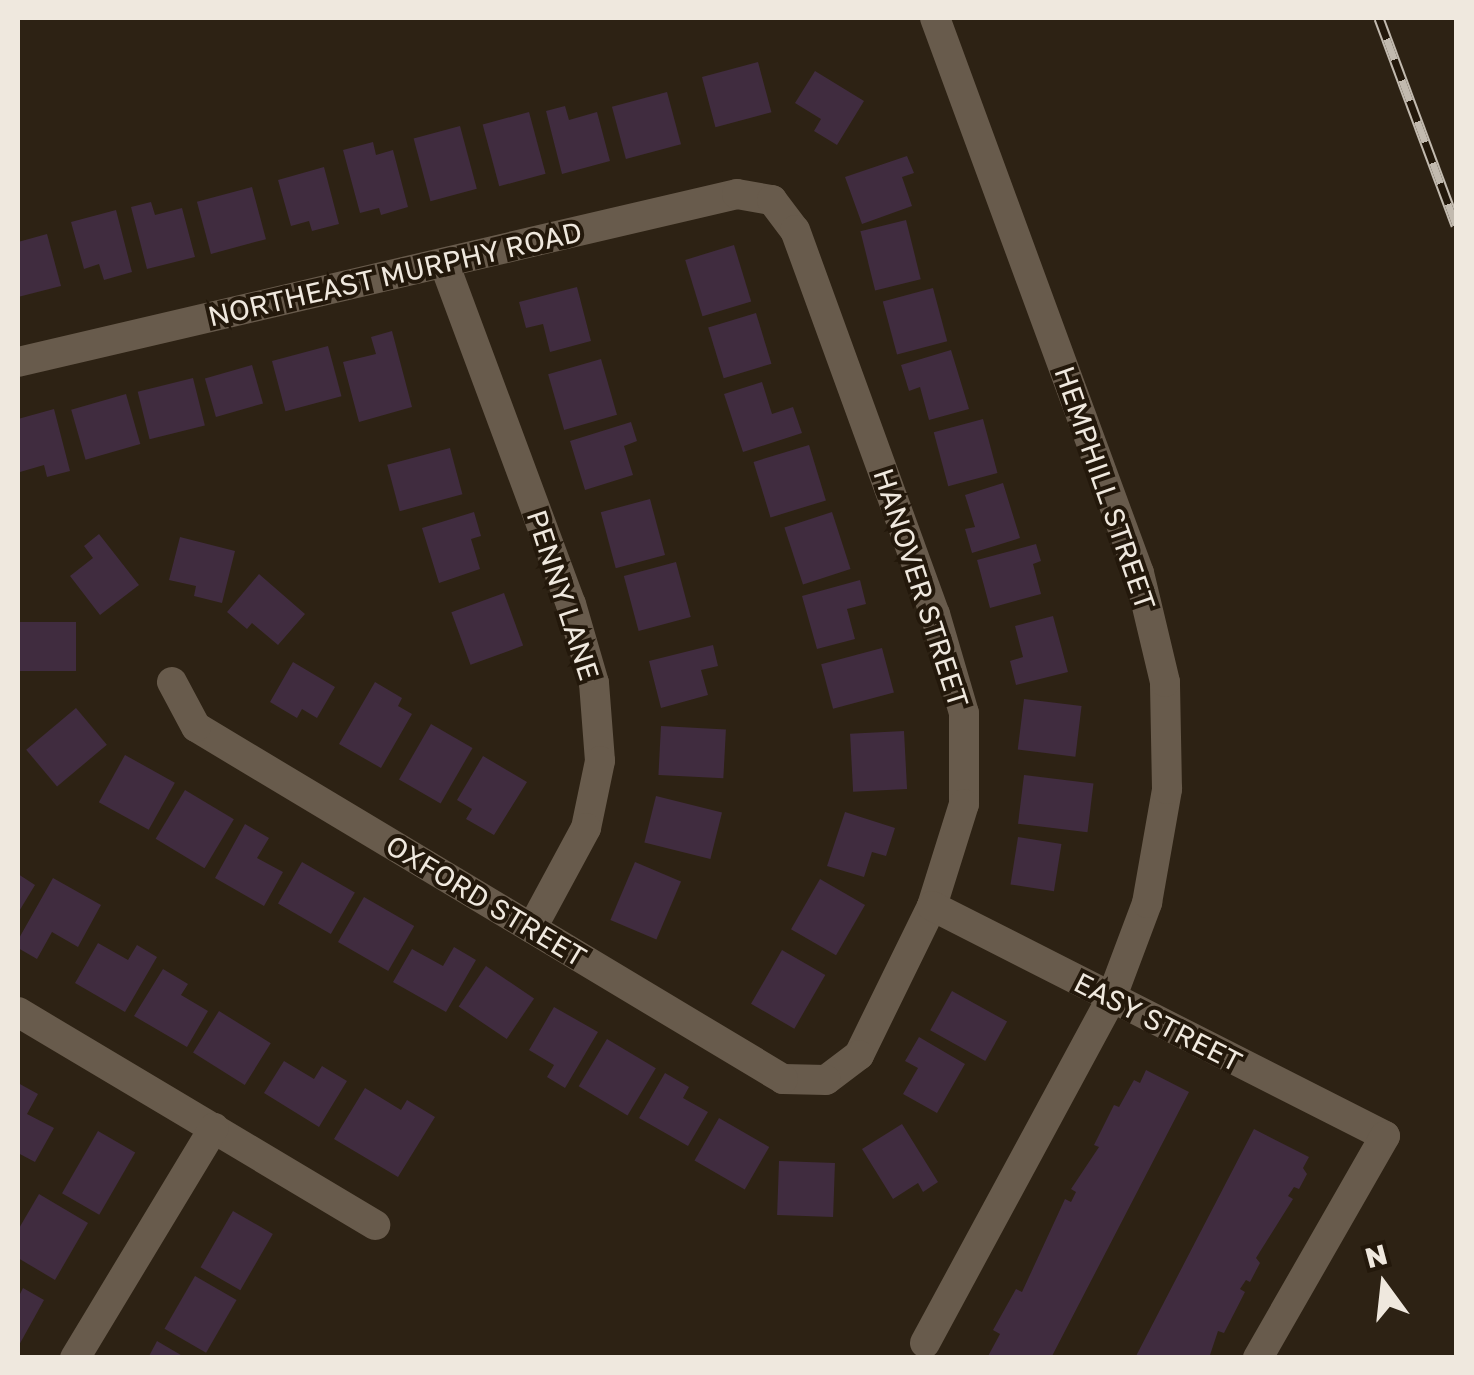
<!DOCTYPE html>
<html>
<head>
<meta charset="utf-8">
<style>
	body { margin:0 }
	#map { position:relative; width:1474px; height:1375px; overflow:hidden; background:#2d2214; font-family:"Golos Text",sans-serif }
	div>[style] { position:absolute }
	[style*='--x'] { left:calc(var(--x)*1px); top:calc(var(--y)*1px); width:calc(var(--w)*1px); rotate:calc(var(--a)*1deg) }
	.building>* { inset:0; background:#402c3f; transform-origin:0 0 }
	.street>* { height:30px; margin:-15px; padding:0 15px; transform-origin:15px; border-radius:15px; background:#685b4c }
	.rail>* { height:11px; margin-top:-5.5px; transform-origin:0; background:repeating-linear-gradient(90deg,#23180b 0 22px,#c2baaf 0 44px); box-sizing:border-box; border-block:2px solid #c2baaf }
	span { translate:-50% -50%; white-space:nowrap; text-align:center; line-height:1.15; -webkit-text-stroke:8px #23180b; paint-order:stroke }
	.street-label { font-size:28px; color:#efe8de }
	.frame { position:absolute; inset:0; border:20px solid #efe8de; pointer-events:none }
	.north { position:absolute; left:1334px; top:1235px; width:100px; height:100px; -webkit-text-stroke:8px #23180b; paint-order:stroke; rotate:345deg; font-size:28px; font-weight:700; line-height:40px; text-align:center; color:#efe8de }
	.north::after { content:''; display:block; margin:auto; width:35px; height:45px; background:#efe8de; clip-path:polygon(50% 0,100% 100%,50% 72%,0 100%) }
</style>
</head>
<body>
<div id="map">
	<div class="building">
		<i style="left:758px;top:62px;width:52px;height:58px;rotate:75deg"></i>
		<i style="clip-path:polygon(815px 71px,864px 101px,837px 145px,814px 131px,821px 119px,795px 103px)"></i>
		<i style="left:667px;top:92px;width:54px;height:57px;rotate:75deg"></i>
		<i style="clip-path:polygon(565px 106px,569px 120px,597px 112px,610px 161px,562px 174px,546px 111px)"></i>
		<i style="left:529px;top:112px;width:64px;height:48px;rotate:75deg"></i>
		<i style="left:460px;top:126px;width:65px;height:48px;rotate:75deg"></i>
		<i style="clip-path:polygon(373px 142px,376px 155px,393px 150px,408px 207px,381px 215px,379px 208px,360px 213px,343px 150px)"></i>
		<i style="clip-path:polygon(907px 156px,914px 173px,902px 177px,912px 206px,862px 224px,845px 177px)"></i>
		<i style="clip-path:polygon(324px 167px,339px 224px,312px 231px,309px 221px,291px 226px,278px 180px)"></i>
		<i style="left:252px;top:187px;width:54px;height:57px;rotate:75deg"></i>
		<i style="clip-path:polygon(151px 202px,155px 215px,182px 208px,195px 257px,147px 269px,131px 207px)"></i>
		<i style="clip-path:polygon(116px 210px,132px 272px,104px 280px,99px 264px,84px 269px,71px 222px)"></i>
		<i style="left:906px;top:220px;width:61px;height:47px;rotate:76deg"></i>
		<i style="clip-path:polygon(47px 234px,61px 286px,18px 297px,18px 242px)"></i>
		<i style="left:734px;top:245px;width:59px;height:51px;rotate:73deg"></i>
		<i style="clip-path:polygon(577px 287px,591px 341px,550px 352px,543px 324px,526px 328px,519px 302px)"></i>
		<i style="left:933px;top:288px;width:55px;height:52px;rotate:75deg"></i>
		<i style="left:756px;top:313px;width:53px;height:50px;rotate:73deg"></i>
		<i style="clip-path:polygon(392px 331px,412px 407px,359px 422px,343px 362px,376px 354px,371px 337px)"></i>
		<i style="left:328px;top:346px;width:52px;height:58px;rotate:75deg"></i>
		<i style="clip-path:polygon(951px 350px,969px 409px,929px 420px,920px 387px,909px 391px,901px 365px)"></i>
		<i style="left:601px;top:359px;width:58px;height:55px;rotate:74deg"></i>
		<i style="left:252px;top:365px;width:40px;height:49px;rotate:74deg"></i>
		<i style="left:193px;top:378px;width:49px;height:57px;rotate:76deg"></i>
		<i style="clip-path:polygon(762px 382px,772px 414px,793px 407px,802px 433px,743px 452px,724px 394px)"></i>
		<i style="left:126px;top:394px;width:52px;height:57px;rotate:74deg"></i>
		<i style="clip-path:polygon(54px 409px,70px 471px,47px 477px,44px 465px,20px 472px,18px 419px)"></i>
		<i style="left:983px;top:419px;width:56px;height:51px;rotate:75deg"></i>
		<i style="clip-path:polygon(631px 422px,637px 441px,624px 446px,633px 475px,585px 490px,570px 441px)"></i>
		<i style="left:809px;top:445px;width:58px;height:58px;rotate:73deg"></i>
		<i style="left:450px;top:448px;width:48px;height:65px;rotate:75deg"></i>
		<i style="clip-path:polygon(1003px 483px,1020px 538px,972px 553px,965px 529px,975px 527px,965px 495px)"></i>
		<i style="left:650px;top:499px;width:58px;height:51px;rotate:75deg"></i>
		<i style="clip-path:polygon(474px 512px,481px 536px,471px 539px,480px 569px,439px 583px,422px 528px)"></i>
		<i style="left:832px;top:512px;width:60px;height:50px;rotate:72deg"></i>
		<i style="clip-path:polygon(99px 534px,139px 585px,100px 615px,70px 576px,93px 558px,84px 546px)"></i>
		<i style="clip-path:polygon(180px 537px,235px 551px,222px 603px,194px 596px,196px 586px,169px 580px)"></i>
		<i style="clip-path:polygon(1036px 544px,1041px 561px,1033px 564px,1041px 594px,990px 608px,977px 560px)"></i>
		<i style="left:676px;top:562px;width:57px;height:54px;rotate:75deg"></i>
		<i style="clip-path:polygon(259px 574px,305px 614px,278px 645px,252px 623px,247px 629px,227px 612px)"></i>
		<i style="clip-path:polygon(860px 580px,866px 604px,847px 609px,855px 639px,817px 649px,802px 596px)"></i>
		<i style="left:504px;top:593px;width:56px;height:56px;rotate:70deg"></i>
		<i style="clip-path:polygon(1053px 616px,1068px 672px,1016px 685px,1010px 661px,1023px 657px,1015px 626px)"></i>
		<i style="left:18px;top:622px;width:58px;height:49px"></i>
		<i style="clip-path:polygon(713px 645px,718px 666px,701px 670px,708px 695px,661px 708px,649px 661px)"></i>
		<i style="left:882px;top:648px;width:46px;height:63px;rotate:75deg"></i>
		<i style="clip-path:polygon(293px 662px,335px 687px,317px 718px,302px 709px,297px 718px,270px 702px)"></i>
		<i style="clip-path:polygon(375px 682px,402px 698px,398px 706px,412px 714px,381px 768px,339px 744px)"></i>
		<i style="left:1024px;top:699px;width:58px;height:51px;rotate:7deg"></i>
		<i style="left:76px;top:708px;width:48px;height:65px;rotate:50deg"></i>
		<i style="left:431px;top:724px;width:48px;height:64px;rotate:30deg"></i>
		<i style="left:661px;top:726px;width:65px;height:49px;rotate:3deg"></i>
		<i style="left:904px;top:731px;width:58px;height:54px;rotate:87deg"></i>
		<i style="left:125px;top:755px;width:57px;height:54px;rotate:29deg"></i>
		<i style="clip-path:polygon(483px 756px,527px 782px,494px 835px,466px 819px,472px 809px,457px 800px)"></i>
		<i style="left:1024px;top:775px;width:70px;height:49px;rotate:7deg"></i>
		<i style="left:185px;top:790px;width:57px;height:57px;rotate:31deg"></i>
		<i style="left:656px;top:796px;width:68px;height:48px;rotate:14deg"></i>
		<i style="clip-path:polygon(845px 812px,895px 828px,886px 856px,872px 852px,864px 877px,827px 866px)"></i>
		<i style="clip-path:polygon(245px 824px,269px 838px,257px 858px,283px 872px,264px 906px,215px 878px)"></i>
		<i style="left:1018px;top:837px;width:44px;height:48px;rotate:9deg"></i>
		<i style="left:302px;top:862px;width:61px;height:48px;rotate:30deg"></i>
		<i style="left:635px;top:862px;width:50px;height:63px;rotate:23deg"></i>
		<i style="clip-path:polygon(18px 874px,35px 885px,18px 913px)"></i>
		<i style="clip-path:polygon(53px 878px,101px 905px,78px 947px,52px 932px,37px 959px,18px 948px,18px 940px)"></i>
		<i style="left:820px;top:879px;width:52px;height:58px;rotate:30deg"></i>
		<i style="left:364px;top:897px;width:58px;height:52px;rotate:30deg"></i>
		<i style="clip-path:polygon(98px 943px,128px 960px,137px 945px,157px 957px,125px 1012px,75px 983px)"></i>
		<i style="clip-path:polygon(454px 947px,476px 960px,446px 1012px,393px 982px,412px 949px,443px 966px)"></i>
		<i style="left:782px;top:950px;width:50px;height:62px;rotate:30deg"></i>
		<i style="left:486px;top:966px;width:58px;height:49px;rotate:34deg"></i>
		<i style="clip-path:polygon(163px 969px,188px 984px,181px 995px,208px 1011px,187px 1047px,134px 1016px)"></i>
		<i style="left:952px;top:991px;width:63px;height:45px;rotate:29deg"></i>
		<i style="clip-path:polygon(554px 1007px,598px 1032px,565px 1088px,547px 1077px,554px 1065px,529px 1050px)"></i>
		<i style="left:219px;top:1011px;width:61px;height:49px;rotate:32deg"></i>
		<i style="clip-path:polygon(919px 1037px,965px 1064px,937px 1113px,903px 1094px,918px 1068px,905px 1061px)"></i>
		<i style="left:607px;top:1039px;width:57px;height:55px;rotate:31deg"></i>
		<i style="clip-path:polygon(284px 1061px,314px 1079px,322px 1066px,347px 1081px,319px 1127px,264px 1093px)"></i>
		<i style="clip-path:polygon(1146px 1070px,1189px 1092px,1051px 1358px,987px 1358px,1000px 1334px,993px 1330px,1016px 1289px,1022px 1292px,1065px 1199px,1071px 1202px,1076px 1192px,1071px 1189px,1099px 1147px,1094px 1145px,1114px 1105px,1119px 1107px,1134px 1080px,1140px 1083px)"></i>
		<i style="clip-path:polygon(665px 1073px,689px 1087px,683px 1098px,708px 1112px,688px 1146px,639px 1118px)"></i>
		<i style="clip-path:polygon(18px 1083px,38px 1094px,27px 1114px,54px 1128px,35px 1162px,18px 1153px)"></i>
		<i style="clip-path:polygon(365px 1088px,401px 1110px,407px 1100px,435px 1117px,398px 1177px,334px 1139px)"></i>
		<i style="left:719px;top:1118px;width:58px;height:49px;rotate:30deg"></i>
		<i style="clip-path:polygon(902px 1124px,938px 1182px,923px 1192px,918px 1183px,893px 1199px,862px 1149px)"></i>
		<i style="clip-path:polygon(1254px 1129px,1309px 1157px,1303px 1168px,1307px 1174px,1299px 1189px,1294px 1187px,1288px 1196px,1293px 1199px,1256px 1258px,1260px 1263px,1250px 1282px,1246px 1280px,1240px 1289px,1245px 1292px,1224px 1333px,1218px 1331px,1209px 1358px,1135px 1358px)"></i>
		<i style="left:98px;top:1131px;width:43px;height:72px;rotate:30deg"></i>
		<i style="left:779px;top:1161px;width:56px;height:54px;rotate:2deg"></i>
		<i style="clip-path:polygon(39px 1194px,88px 1223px,55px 1280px,18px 1258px,18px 1230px)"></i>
		<i style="left:233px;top:1211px;width:46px;height:65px;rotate:30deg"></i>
		<i style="left:195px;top:1276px;width:48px;height:61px;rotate:30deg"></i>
		<i style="clip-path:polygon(23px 1288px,44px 1300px,18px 1347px,18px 1298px)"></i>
		<i style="clip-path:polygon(157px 1341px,186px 1358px,148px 1358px)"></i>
	</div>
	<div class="street">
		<i style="--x:444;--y:263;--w:364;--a:69.6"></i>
		<i style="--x:571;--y:604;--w:82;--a:73.8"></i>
		<i style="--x:594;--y:683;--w:78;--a:85.6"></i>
		<i style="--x:600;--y:761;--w:68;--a:101.8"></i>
		<i style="--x:586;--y:828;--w:114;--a:118.4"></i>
		<i style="--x:18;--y:362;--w:738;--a:-13.15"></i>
		<i style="--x:737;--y:194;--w:36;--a:10"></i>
		<i style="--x:772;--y:200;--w:38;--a:53"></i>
		<i style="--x:795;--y:230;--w:409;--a:70"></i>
		<i style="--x:935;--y:614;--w:103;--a:73.7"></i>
		<i style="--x:964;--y:713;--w:91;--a:90"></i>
		<i style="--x:964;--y:804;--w:107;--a:107.4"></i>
		<i style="--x:932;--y:906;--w:166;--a:116.1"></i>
		<i style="--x:859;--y:1055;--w:41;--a:142.9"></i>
		<i style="--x:826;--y:1080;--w:43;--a:-178.7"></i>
		<i style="--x:783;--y:1079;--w:684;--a:-149.05"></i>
		<i style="--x:196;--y:727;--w:51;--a:-118.1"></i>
		<i style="--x:932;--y:906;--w:508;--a:26.92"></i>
		<i style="--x:1385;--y:1136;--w:256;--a:119.8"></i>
		<i style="--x:18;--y:1012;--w:416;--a:30.8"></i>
		<i style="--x:925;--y:1343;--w:391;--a:-61.6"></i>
		<i style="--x:1111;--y:999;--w:103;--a:-69.4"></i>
		<i style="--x:1147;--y:903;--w:116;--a:-80"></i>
		<i style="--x:1167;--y:789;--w:107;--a:-91.1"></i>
		<i style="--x:1165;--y:682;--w:112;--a:-103.4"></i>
		<i style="--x:1139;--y:573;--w:591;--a:-110.18"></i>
		<i style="--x:75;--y:1358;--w:269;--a:-58.9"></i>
	</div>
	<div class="rail">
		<i style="--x:1379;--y:18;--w:221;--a:69.6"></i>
	</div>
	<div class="street-label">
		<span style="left:395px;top:274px;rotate:-13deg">NORTHEAST MURPHY ROAD</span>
		<span style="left:1105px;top:488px;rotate:71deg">HEMPHILL STREET</span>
		<span style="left:921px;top:588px;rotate:72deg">HANOVER STREET</span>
		<span style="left:563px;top:595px;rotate:72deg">PENNY LANE</span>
		<span style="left:486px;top:901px;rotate:31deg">OXFORD STREET</span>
		<span style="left:1158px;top:1022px;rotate:27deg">EASY STREET</span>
	</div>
	<div class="frame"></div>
	<div class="north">N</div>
</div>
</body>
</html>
